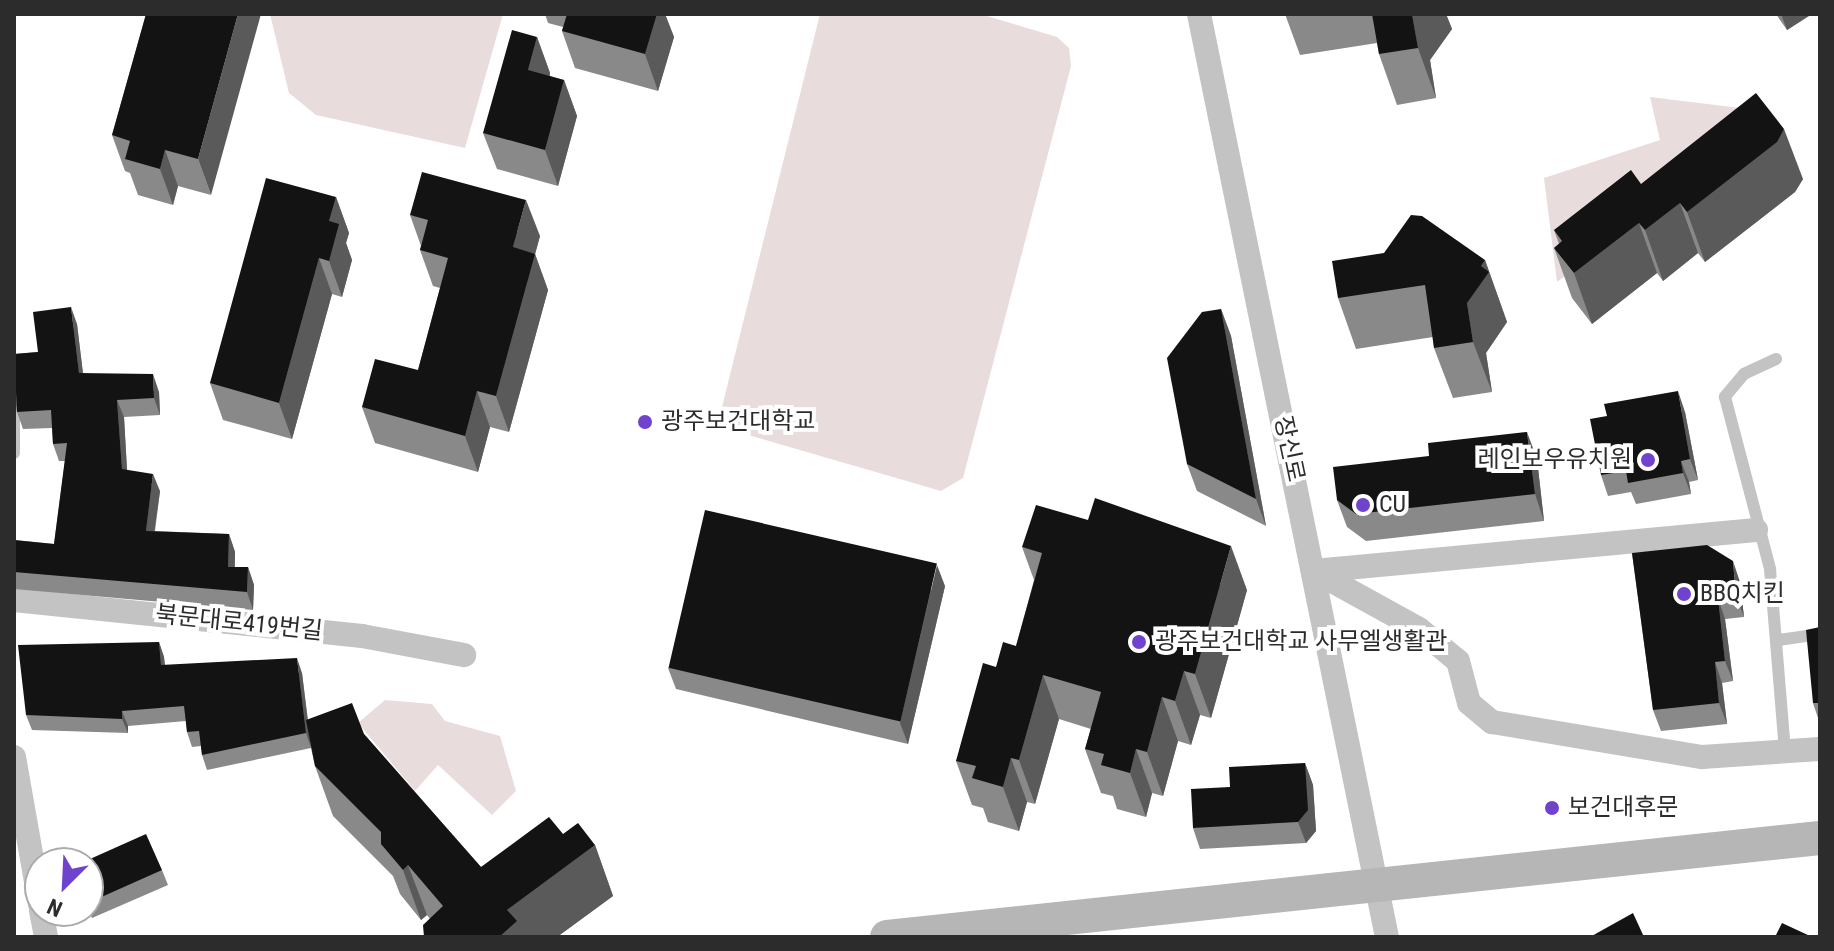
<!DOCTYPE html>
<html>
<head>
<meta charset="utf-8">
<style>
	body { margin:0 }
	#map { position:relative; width:1834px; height:951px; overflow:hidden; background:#fff; font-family:"Roboto Condensed","Noto Sans KR",sans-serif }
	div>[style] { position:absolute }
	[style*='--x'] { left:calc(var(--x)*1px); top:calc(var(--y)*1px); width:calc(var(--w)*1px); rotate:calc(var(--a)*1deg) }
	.green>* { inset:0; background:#e8dcdd }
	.service>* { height:12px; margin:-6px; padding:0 6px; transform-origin:6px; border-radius:6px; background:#c3c3c3 }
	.minor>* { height:24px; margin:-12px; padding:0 12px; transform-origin:12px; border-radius:12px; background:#c3c3c3 }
	.secondary>* { height:34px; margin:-17px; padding:0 17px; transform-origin:17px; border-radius:17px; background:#b6b6b6 }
	.wall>* { inset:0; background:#898989 }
	.shaded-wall>* { inset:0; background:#5a5a5a }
	.building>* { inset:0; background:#131313; transform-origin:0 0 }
	.dots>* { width:22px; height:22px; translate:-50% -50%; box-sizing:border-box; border:4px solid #fff; border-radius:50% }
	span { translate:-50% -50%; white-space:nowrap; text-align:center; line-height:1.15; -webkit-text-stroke:8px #fff; paint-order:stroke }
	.poi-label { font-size:24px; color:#2c2c2c }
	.left { translate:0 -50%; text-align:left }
	.right { translate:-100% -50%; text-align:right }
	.street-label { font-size:24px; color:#2c2c2c }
	.frame { position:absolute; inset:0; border:16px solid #2c2c2c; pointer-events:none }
	.north { position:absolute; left:24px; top:847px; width:80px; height:80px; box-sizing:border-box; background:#fff; border:2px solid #ababab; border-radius:50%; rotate:204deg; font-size:22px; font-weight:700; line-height:32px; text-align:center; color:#2c2c2c }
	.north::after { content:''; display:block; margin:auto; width:28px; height:36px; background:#7043cf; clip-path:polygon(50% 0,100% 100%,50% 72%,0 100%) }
</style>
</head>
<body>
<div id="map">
	<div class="green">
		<i style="clip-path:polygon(270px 14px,503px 14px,465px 148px,316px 115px,289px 93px)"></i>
		<i style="clip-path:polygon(820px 14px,980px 14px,1057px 37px,1069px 48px,1071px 66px,963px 478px,941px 491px,728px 429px,719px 419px)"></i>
		<i style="clip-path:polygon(1650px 97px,1740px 108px,1650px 213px,1557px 282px,1544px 178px,1660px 140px)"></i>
		<i style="clip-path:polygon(385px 700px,432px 704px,445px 721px,500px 736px,516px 791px,492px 815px,438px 765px,415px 791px,358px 723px)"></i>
	</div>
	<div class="service">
		<i style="--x:1776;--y:359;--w:35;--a:155"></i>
		<i style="--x:1744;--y:374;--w:30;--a:130"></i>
		<i style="--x:1725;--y:397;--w:178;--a:75.3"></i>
		<i style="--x:1770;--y:569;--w:185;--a:85.3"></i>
		<i style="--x:14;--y:413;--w:40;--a:90"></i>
		<i style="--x:1778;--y:640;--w:42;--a:-8.1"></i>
	</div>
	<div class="minor">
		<i style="--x:1199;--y:14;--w:942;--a:78.49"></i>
		<i style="--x:1314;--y:571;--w:120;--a:28.9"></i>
		<i style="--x:1419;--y:629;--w:50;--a:39.4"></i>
		<i style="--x:1458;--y:661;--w:43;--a:75.3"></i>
		<i style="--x:1469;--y:703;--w:30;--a:40"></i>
		<i style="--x:1492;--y:722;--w:213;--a:9.5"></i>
		<i style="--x:1702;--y:757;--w:118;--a:-3.9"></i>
		<i style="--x:1314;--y:571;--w:444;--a:-5.3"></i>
		<i style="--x:14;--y:600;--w:350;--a:5.9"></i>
		<i style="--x:362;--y:636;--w:104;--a:10.6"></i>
		<i style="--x:14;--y:757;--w:150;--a:80"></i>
		<i style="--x:41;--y:911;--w:26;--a:79"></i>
	</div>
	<div class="secondary">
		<i style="--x:887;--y:937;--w:938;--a:-6.06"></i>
	</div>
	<div class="wall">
		<i style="clip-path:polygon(146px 14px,211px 195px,178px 186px,173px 205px,138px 195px,130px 173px,125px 171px,112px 135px)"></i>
		<i style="clip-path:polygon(545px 14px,665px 14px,674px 37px,658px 91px,575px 68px,562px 31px,563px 27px,548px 23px)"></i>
		<i style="clip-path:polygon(1285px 14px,1446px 14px,1452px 29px,1430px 60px,1436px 98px,1397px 105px,1379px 54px,1377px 43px,1300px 55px)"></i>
		<i style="clip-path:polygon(1776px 14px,1812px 14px,1787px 30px)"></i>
		<i style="clip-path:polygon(537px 37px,550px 73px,550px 76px,564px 80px,577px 116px,558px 186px,497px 169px,483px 133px)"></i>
		<i style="clip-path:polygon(1803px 179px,1795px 192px,1705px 262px,1698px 253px,1663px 281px,1657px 273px,1592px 324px,1572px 298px,1554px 248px,1559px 244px,1554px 230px,1641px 184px)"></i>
		<i style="clip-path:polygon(336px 197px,349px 233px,346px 243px,352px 260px,342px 297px,332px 294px,292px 439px,223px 420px,210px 383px)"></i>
		<i style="clip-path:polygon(410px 215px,540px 236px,535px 254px,548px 290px,509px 432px,490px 427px,478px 472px,375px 443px,362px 407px,418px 370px,440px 288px,433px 286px,420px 250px,421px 246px)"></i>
		<i style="clip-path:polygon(1384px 253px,1485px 260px,1507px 322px,1486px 353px,1492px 392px,1453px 398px,1434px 348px,1433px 337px,1356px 349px,1338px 298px)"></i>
		<i style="clip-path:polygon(1221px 309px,1231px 336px,1266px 526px,1197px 491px,1187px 464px)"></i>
		<i style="clip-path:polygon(77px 324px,83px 373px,159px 392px,160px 415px,124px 417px,127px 470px,160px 491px,155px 531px,229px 534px,235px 552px,235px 567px,248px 567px,254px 585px,253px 610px,14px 589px,14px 540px,54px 544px,65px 461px,59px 461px,53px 444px,52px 428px,23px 429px,17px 412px,16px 406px,14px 405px,14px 354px,38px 352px)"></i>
		<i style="clip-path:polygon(1685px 412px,1698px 480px,1689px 482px,1691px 494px,1636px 504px,1631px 492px,1608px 496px,1601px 475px)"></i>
		<i style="clip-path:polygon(1429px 456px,1537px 459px,1544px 521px,1366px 541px,1347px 527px,1337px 500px)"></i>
		<i style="clip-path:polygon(1022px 547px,1247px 590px,1211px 718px,1200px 715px,1191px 745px,1178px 741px,1163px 796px,1152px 793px,1146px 817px,1117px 809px,1113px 796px,1101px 793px,1085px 749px,1091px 729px,1059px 719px,1035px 804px,1027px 802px,1019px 831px,988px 822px,983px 808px,972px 805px,956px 761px,996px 667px,1016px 646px,1034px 580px)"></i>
		<i style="clip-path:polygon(1632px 553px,1740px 582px,1744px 617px,1725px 619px,1733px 681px,1722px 683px,1727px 724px,1661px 731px,1653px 710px)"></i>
		<i style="clip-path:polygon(945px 586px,908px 744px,676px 689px,668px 668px)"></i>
		<i style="clip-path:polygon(1820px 627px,1820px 718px,1818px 718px,1813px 703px)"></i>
		<i style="clip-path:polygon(159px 642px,164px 657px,165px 665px,302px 673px,308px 720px,364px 734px,481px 867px,563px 834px,595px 845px,613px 896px,557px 937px,424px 937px,430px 919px,427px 915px,421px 920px,400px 894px,393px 876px,333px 816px,315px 766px,311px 748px,207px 770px,202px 755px,201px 746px,192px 747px,187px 732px,186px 721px,128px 726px,128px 733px,32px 730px,26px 715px)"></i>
		<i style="clip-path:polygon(1305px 763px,1313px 785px,1316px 831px,1306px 843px,1200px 849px,1193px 828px)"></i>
		<i style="clip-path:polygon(90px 859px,162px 870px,168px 885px,92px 918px,88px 910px,88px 877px,95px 874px)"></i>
	</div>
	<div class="shaded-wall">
		<i style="clip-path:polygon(238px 14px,261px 14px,211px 195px,198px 159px)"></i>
		<i style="clip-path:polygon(657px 14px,665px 14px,674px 37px,658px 91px,645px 54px)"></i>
		<i style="clip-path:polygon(1412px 14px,1446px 14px,1452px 29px,1430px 60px,1436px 98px,1418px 48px)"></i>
		<i style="clip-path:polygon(1781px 14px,1812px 14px,1787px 30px)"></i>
		<i style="clip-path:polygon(537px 37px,550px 73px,541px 106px,528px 70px)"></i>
		<i style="clip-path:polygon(564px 80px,577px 116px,558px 186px,545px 150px)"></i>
		<i style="clip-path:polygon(1784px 129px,1803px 179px,1795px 192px,1705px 262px,1687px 212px)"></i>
		<i style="clip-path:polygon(165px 150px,178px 186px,173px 205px,160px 169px)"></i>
		<i style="clip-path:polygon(336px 197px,349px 233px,346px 243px,352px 260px,342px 297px,329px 261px,329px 221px)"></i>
		<i style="clip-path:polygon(526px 200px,540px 236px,527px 284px,513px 247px)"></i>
		<i style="clip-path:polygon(1680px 203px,1698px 253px,1663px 281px,1645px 230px)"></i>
		<i style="clip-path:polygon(1639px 223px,1657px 273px,1592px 324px,1574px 273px)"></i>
		<i style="clip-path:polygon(535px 254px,548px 290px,509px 432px,496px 396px)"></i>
		<i style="clip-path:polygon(319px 258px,332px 294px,292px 439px,279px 403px)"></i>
		<i style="clip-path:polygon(1485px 260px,1507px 322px,1486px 353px,1492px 392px,1473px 342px,1467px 303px,1481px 266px)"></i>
		<i style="clip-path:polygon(71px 307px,77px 324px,85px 391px,79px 373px)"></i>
		<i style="clip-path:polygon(1221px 309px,1231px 336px,1266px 526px,1256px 499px)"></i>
		<i style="clip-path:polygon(153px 374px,159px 392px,160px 415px,154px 398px)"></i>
		<i style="clip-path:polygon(477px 391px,490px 427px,478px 472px,465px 436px)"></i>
		<i style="clip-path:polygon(1678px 391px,1685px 412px,1698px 480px,1690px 459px)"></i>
		<i style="clip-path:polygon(117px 400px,124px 417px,128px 487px,122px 469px)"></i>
		<i style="clip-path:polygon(1527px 432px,1537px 459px,1544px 521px,1535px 494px)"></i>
		<i style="clip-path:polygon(1681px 461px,1689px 482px,1691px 494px,1683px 473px)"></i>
		<i style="clip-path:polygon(153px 474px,160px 491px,152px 548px,146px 531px)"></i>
		<i style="clip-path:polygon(229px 534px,235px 552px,234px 584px,228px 567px)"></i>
		<i style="clip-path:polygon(1231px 546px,1247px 590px,1211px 718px,1195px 674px)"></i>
		<i style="clip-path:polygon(1733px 561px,1740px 582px,1744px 617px,1736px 596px)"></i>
		<i style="clip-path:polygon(937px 565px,945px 586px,908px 744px,900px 723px)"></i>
		<i style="clip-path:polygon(248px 567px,254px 585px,253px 610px,247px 592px)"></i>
		<i style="clip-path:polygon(1718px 598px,1725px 619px,1733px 681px,1725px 661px)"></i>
		<i style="clip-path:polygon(159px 642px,164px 657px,166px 680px,161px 665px)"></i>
		<i style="clip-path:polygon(297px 658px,302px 673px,311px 748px,306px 733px)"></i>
		<i style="clip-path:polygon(1715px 662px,1722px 683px,1727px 724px,1719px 703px)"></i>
		<i style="clip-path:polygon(1184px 671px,1200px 715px,1191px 745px,1175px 701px)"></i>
		<i style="clip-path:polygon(1043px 675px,1059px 719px,1035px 804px,1019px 760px)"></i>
		<i style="clip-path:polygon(1162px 697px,1178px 741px,1163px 796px,1147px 752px)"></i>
		<i style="clip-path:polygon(122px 711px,128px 726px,128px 733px,122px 719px)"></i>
		<i style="clip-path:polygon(1136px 749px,1152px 793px,1146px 817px,1130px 773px)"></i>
		<i style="clip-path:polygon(1011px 758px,1027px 802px,1019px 831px,1003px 787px)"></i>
		<i style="clip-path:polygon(1305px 763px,1313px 785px,1316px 831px,1306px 843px,1298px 822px)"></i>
		<i style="clip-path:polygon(595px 845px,613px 896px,557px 937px,499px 937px,507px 910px)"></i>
		<i style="clip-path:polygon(408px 865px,427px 915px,421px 920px,403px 870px)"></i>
	</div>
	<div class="building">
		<i style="clip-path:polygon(146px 14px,238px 14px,198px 159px,165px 150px,160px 169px,125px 159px,130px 141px,112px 135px)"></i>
		<i style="clip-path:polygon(567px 14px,657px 14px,645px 54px,562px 31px)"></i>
		<i style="clip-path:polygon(1372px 14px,1412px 14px,1418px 48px,1379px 54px)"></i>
		<i style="clip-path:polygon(512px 30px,537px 37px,528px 70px,564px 80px,545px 150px,483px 133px)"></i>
		<i style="clip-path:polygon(1756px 93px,1784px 129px,1777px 142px,1687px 212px,1680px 203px,1645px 230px,1639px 223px,1574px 273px,1554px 248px,1562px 241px,1554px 230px,1631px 170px,1641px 184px)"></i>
		<i style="clip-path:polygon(422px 172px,526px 200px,513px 247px,535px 254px,496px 396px,477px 391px,465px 436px,362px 407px,375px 359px,418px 370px,448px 258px,420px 250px,428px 220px,410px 215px)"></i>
		<i style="clip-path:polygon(266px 178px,336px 197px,329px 221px,339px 224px,329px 261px,319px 258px,279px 403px,210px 383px)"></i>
		<i style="clip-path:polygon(1411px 215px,1422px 216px,1485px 260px,1481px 266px,1489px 272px,1467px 303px,1473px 342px,1434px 348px,1425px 285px,1338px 298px,1332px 261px,1384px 253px)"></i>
		<i style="clip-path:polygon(71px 307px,79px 373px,153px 374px,154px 398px,117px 400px,122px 469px,153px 474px,146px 531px,229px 534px,228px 567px,248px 567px,247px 592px,14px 572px,14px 540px,54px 544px,67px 443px,53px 444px,51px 410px,17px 412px,16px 392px,14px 391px,14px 354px,38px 352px,33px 312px)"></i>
		<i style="clip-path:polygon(1221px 309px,1256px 499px,1187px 464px,1167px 358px,1202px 312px)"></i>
		<i style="clip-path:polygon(1678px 391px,1690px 459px,1681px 461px,1683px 473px,1628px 483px,1626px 471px,1601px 475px,1590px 419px,1607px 416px,1604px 404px)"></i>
		<i style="clip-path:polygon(1527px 432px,1535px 494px,1356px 514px,1337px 500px,1333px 467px,1429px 456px,1428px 443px)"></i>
		<i style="clip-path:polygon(1095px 498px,1231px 546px,1195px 674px,1184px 671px,1175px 701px,1162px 697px,1147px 752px,1136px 749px,1130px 773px,1101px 765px,1104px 754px,1085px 749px,1101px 692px,1043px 675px,1019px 760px,1011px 758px,1003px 787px,972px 778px,976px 766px,956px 761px,983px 663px,996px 667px,1003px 642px,1016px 646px,1042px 553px,1022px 547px,1036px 505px,1088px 520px)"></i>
		<i style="left:705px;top:510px;width:238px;height:162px;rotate:13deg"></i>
		<i style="clip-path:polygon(1707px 545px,1733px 561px,1736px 596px,1718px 598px,1725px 661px,1715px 662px,1719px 703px,1653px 710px,1632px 553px)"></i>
		<i style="clip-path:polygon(1820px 627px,1820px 703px,1813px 703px,1806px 630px)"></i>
		<i style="clip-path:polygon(159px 642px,161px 665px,297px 658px,306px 733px,202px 755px,199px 731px,187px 732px,184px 706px,122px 711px,122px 719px,26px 715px,18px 645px)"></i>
		<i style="clip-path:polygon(352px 703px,364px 734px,481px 867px,549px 817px,563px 834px,578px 823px,595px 845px,507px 910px,517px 921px,499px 937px,424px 937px,423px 925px,443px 906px,408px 865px,403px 870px,381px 844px,381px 832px,315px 766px,306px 720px)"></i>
		<i style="clip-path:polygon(1305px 763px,1308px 810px,1298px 822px,1193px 828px,1191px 789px,1230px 787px,1229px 767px)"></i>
		<i style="clip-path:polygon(146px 834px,162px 870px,88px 903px,88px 877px,96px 874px,90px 859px)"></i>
		<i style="clip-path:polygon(1633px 913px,1644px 937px,1590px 937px)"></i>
		<i style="clip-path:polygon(1782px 923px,1810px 936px,1809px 937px,1775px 937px)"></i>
		<i style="clip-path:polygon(1705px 935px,1711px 937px,1657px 937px)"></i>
	</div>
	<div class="dots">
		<i style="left:645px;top:422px;background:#7043cf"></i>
		<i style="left:1648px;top:460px;background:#7043cf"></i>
		<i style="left:1363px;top:505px;background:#7043cf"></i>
		<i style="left:1684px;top:594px;background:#7043cf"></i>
		<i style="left:1139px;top:642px;background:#7043cf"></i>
		<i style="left:1552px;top:808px;background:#7043cf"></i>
	</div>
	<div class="poi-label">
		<span class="left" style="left:661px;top:422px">광주보건대학교</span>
		<span class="right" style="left:1632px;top:460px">레인보우유치원</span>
		<span class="left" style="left:1379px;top:505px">CU</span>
		<span class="left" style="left:1700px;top:594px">BBQ치킨</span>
		<span class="left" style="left:1155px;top:642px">광주보건대학교 사무엘생활관</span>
		<span class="left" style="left:1568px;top:808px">보건대후문</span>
	</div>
	<div class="street-label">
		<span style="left:1289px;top:449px;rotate:78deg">장신로</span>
		<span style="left:239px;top:623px;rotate:6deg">북문대로419번길</span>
	</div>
	<div class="frame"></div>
	<div class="north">N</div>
</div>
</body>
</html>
